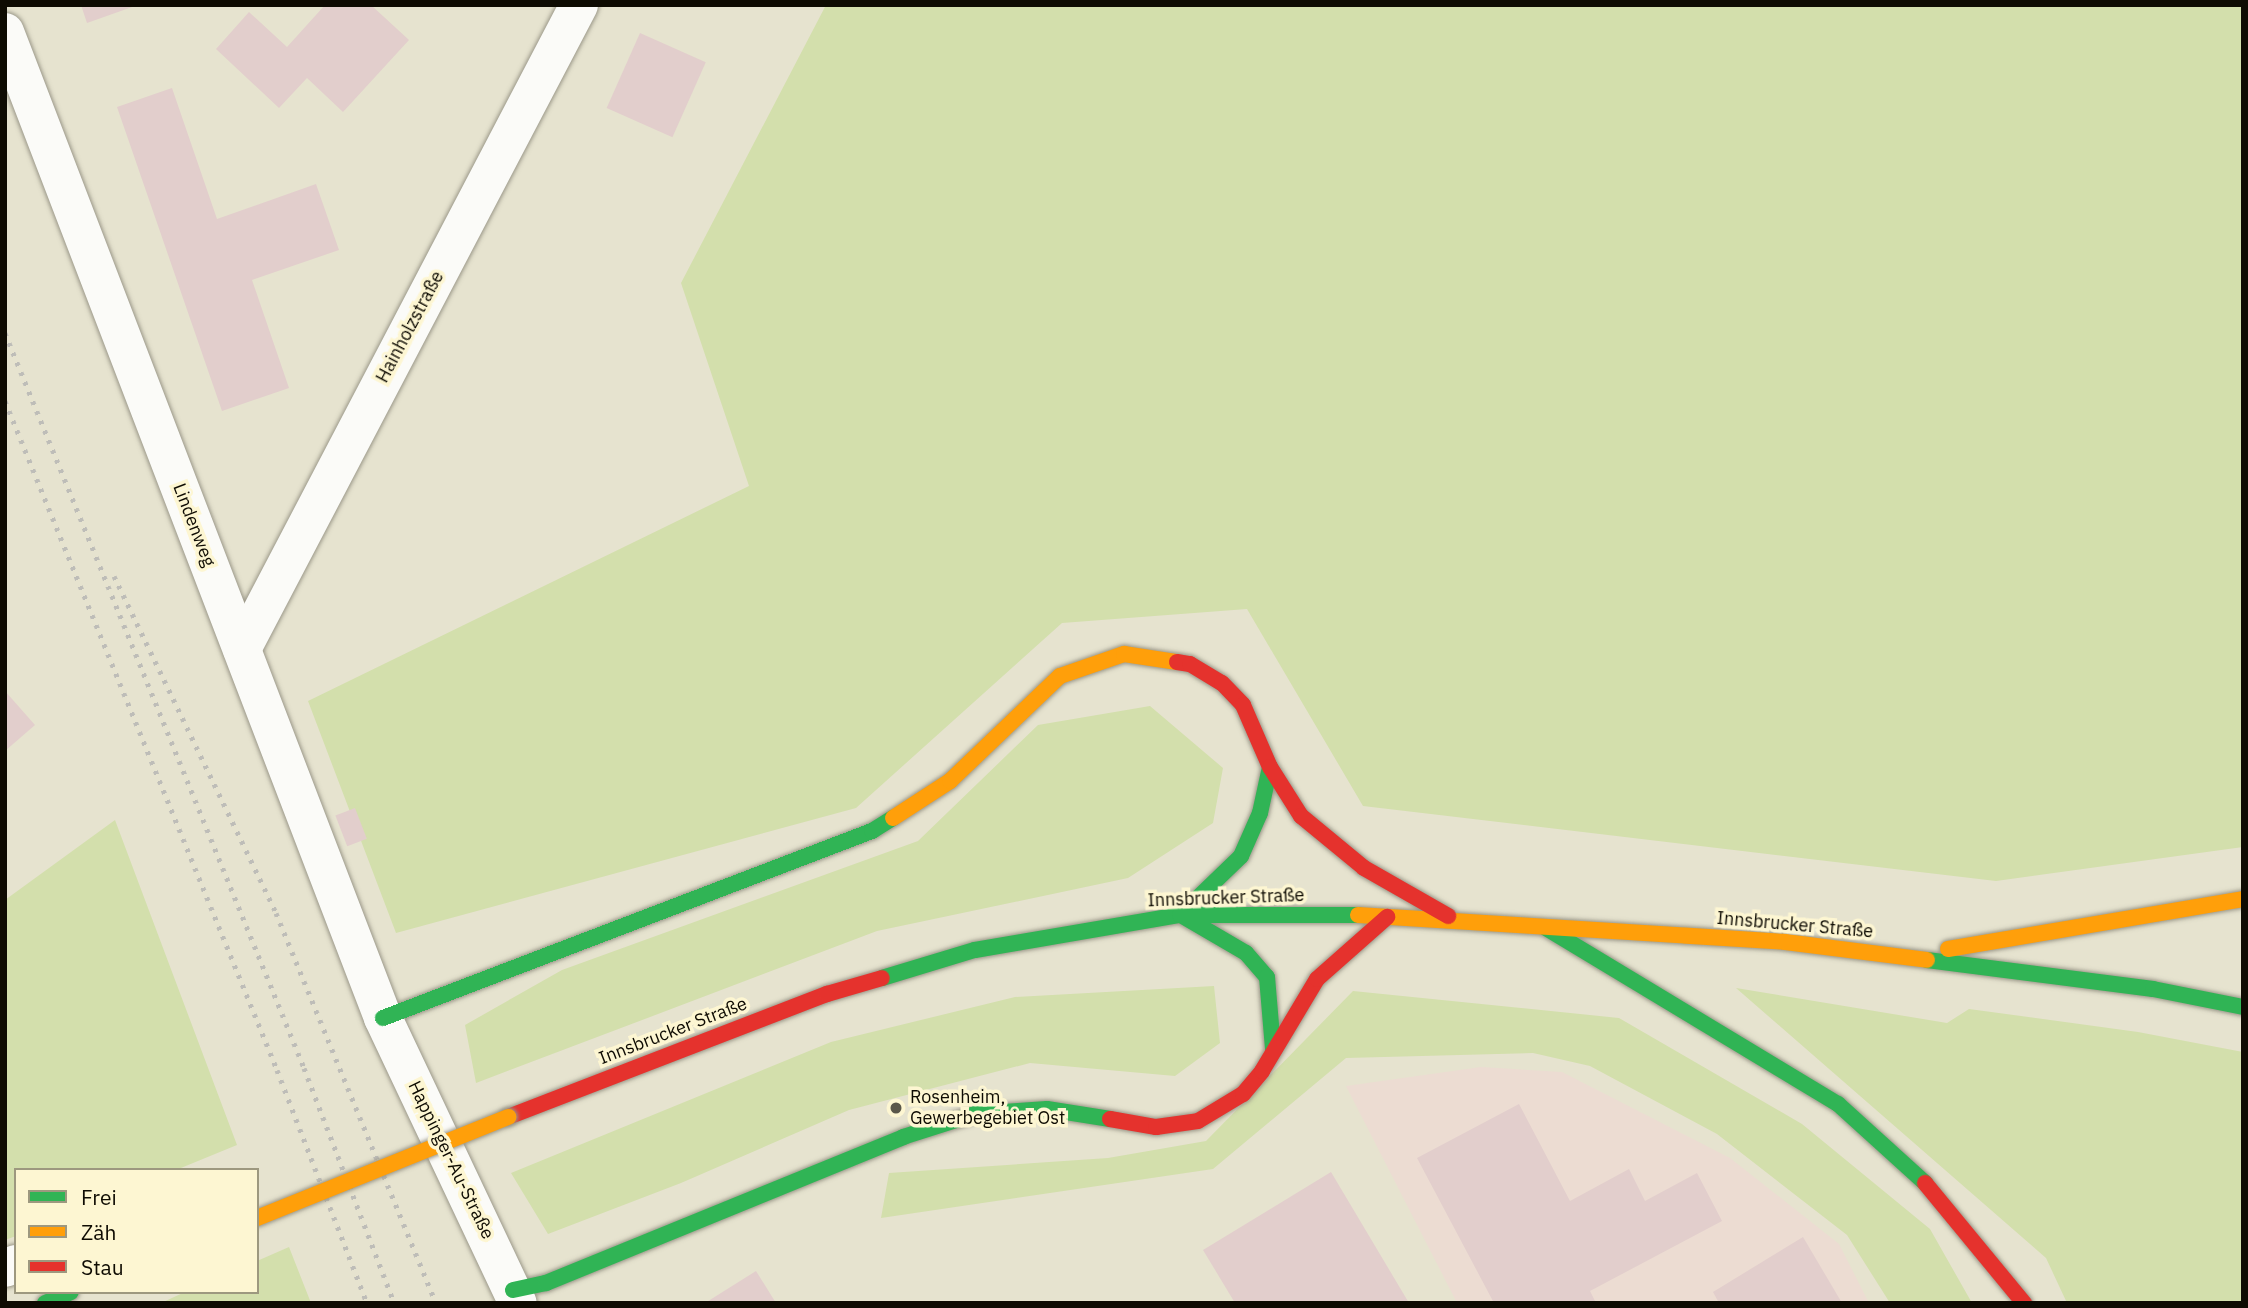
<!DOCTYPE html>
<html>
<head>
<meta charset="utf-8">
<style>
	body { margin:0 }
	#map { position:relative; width:2248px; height:1308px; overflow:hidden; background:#e6e3cf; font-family:"IBM Plex Sans",sans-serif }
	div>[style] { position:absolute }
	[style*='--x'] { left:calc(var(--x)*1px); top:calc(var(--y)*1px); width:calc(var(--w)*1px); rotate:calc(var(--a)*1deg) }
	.industrial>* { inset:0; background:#ecdcd2 }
	.green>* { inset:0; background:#d3dfac }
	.building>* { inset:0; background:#e2cecc; transform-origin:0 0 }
	.roads { filter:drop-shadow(0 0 2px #9b9889) drop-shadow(0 0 2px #9b9889) }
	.street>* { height:38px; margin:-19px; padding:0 19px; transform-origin:19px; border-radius:19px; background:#fbfbf8 }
	.fast>* { height:16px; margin:-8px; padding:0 8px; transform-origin:8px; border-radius:8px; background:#30b455 }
	.slow>* { height:16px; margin:-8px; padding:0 8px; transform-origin:8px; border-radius:8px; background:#ff9f0a }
	.jam>* { height:16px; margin:-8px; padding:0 8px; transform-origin:8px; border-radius:8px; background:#e5322d }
	.rail>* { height:5px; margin-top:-2.5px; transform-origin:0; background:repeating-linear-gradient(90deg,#bebdb8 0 3.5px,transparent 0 10.5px) }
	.bridges { filter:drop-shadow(0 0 2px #9b9889) drop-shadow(0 0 2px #9b9889) }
	.slow-bridge>* { height:16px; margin:-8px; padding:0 8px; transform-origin:8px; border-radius:8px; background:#ff9f0a }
	.dots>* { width:19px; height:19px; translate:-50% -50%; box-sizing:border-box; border:4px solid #fdf6d2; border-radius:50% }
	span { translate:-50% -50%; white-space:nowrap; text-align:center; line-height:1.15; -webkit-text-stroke:7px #fdf6d2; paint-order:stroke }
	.street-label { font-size:18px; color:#0e0b02 }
	.poi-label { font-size:18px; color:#0e0b02 }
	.left { translate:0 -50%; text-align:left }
	.frame { position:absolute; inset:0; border:7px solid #0e0b02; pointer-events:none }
	.legend { position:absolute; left:14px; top:1168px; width:245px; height:126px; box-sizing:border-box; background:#fdf6d2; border:2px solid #9d987f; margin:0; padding:9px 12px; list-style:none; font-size:21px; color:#0e0b02 }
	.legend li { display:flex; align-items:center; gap:14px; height:35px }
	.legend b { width:35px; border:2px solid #9d987f }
</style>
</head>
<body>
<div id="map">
	<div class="industrial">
		<i style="clip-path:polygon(1481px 1067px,1562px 1072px,1730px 1158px,1839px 1244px,1869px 1303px,1457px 1303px,1346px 1086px)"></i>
	</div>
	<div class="green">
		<i style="clip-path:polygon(826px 5px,2243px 5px,2243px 847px,1996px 881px,1363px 806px,1247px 609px,1062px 623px,856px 808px,396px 933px,308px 701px,749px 486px,681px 283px)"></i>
		<i style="clip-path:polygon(1150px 706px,1223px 768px,1213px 823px,1128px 878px,877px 931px,476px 1083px,465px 1025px,562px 970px,918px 841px,1038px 725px)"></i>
		<i style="clip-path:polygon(115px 820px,237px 1145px,176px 1170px,16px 1170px,16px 1236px,5px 1240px,5px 900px)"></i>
		<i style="clip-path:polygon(1214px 986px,1220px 1043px,1175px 1076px,1030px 1063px,849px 1110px,681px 1183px,548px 1234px,511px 1173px,831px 1042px,1015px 997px)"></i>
		<i style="clip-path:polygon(1736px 988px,1947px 1023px,1969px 1009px,2138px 1032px,2243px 1052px,2243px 1303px,2067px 1303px,2046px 1258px)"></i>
		<i style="clip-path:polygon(1353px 991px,1619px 1018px,1802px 1124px,1930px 1229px,1972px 1303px,1890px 1303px,1847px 1235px,1717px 1134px,1590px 1066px,1533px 1053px,1346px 1058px,1213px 1169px,881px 1218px,889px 1173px,1108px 1158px,1206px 1141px)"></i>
		<i style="clip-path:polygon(289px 1247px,311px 1303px,161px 1303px,185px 1292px,257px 1292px,257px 1261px)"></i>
	</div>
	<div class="building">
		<i style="clip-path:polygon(81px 5px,135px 5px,135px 6px,87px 23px)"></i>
		<i style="clip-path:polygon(325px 5px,371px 5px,409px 40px,343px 112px,307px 78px,279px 108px,216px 49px,249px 12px,287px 47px)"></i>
		<i style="left:640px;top:33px;width:72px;height:82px;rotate:24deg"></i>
		<i style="clip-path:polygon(172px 88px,217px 219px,316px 184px,339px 250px,252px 280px,289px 388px,222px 411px,117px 107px)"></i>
		<i style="clip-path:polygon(5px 691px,35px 725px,5px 751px)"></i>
		<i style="left:355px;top:808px;width:33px;height:21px;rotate:69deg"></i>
		<i style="clip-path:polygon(1519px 1104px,1570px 1201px,1629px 1169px,1645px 1201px,1697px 1173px,1722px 1221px,1590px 1291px,1596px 1303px,1494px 1303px,1417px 1158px)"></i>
		<i style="clip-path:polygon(1331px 1172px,1409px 1303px,1235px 1303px,1203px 1250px)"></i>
		<i style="clip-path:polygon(1803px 1237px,1842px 1303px,1719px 1303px,1713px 1292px)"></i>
		<i style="clip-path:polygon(756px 1271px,776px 1303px,705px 1303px)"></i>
	</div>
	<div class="roads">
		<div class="street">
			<i style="--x:5;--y:32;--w:1056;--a:69.02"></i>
			<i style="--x:383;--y:1018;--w:315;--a:64.7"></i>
			<i style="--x:242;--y:649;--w:727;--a:-62.38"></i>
			<i style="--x:5;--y:1268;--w:12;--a:-20"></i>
		</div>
		<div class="fast">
			<i style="--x:1180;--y:915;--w:85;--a:-44"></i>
			<i style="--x:1241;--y:856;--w:47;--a:-66.2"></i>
			<i style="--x:1260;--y:813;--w:47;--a:-77.7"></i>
			<i style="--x:1181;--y:915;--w:75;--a:30.3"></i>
			<i style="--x:1246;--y:953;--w:32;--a:49"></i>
			<i style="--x:1267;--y:977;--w:72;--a:85.2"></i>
			<i style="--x:1546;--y:928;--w:341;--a:31.1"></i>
			<i style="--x:1838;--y:1104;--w:118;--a:42.2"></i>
			<i style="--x:1927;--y:960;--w:228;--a:7.3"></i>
			<i style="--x:2153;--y:989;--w:92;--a:11.3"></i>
			<i style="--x:882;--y:978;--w:97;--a:-16.8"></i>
			<i style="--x:975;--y:950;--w:208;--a:-9.7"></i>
			<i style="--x:1180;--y:915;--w:178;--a:0"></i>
			<i style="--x:383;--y:1018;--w:524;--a:-20.93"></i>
			<i style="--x:872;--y:831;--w:25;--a:-32"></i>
			<i style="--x:513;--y:1290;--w:34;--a:-12"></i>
			<i style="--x:546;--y:1283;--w:386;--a:-22.2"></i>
			<i style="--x:903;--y:1137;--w:76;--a:-17.7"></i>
			<i style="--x:975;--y:1114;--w:72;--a:-4"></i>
			<i style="--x:1047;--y:1109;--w:64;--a:9"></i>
			<i style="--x:45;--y:1303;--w:28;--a:-23"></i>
		</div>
		<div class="slow">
			<i style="--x:893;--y:818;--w:68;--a:-33"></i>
			<i style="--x:950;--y:781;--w:152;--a:-43.7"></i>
			<i style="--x:1060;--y:676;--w:68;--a:-19"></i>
			<i style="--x:1124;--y:654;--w:54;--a:8.6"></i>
			<i style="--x:1358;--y:915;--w:428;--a:3.6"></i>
			<i style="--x:1785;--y:942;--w:143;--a:7.2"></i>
			<i style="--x:1948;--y:949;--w:299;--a:-9.6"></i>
		</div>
		<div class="jam">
			<i style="--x:1177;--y:662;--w:13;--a:9"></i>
			<i style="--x:1190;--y:664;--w:37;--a:31"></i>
			<i style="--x:1222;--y:683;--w:30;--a:46"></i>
			<i style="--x:1243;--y:705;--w:68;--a:66.5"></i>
			<i style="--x:1270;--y:767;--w:58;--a:57.7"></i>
			<i style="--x:1301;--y:816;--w:82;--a:39.5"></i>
			<i style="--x:1364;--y:868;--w:97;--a:29.7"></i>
			<i style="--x:508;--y:1117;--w:342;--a:-21.1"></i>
			<i style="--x:827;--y:994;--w:57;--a:-16.2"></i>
			<i style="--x:1110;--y:1119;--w:47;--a:9.9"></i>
			<i style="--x:1156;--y:1127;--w:42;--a:-8.1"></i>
			<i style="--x:1198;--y:1121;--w:52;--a:-31"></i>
			<i style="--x:1243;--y:1094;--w:30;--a:-50"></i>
			<i style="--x:1262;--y:1071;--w:107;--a:-59.1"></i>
			<i style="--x:1317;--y:979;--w:94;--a:-41.5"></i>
			<i style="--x:1925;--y:1183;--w:156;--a:50.5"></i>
		</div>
	</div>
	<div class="rail">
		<i style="--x:5;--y:333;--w:793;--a:67.86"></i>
		<i style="--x:304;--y:1068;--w:252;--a:69"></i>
		<i style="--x:5;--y:401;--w:722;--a:67.87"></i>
		<i style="--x:277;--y:1070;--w:250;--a:68.9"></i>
		<i style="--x:114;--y:576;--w:374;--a:64.3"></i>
		<i style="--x:276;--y:913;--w:422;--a:67.7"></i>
	</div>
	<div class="bridges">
		<div class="slow-bridge">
			<i style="--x:257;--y:1218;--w:271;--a:-21.9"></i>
		</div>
	</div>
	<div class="dots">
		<i style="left:896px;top:1108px;background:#5a574a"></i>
	</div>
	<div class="street-label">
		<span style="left:410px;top:327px;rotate:-62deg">Hainholzstraße</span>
		<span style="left:194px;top:525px;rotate:69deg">Lindenweg</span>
		<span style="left:1226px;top:898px;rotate:-2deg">Innsbrucker Straße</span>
		<span style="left:1795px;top:925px;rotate:5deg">Innsbrucker Straße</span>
		<span style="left:673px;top:1031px;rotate:-21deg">Innsbrucker Straße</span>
		<span style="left:451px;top:1160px;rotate:64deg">Happinger-Au-Straße</span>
	</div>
	<div class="poi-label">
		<span class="left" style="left:910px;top:1108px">Rosenheim,<br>Gewerbegebiet Ost</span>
	</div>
	<div class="frame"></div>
	<ul class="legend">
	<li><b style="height:9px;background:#30b455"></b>Frei</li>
	<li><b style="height:9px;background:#ff9f0a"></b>Zäh</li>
	<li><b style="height:9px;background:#e5322d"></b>Stau</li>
	</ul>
</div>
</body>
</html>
